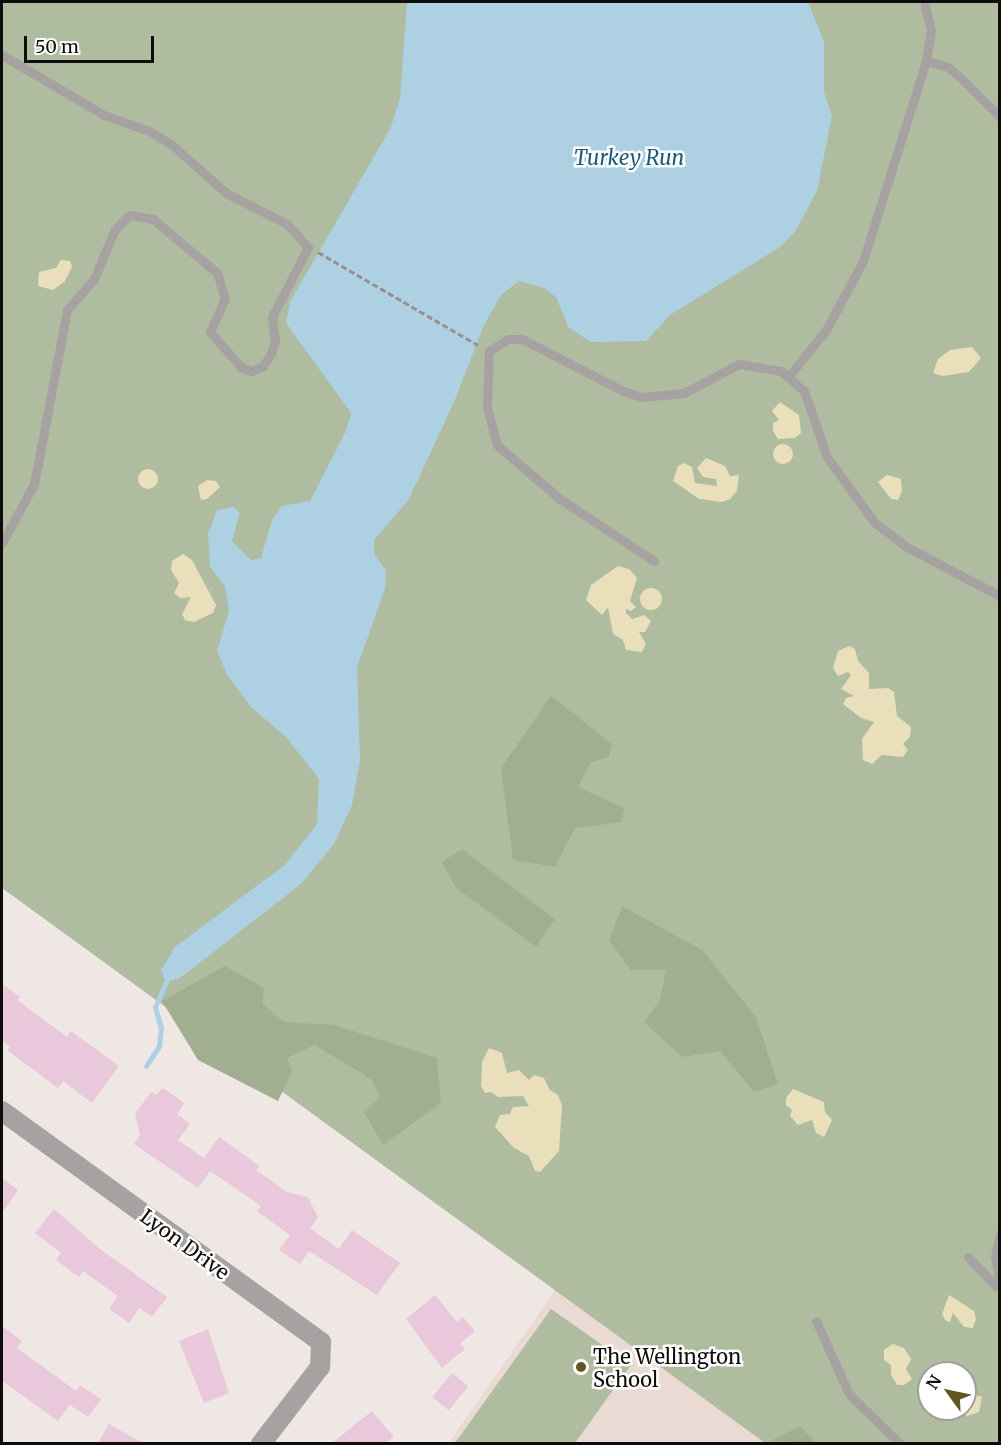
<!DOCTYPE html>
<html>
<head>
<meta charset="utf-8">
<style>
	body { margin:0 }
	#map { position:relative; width:1001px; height:1445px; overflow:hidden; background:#efe7e4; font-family:Merriweather,serif }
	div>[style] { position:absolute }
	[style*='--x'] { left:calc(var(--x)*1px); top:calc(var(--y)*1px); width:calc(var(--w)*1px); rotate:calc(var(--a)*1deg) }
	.built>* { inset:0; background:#eadad4 }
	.green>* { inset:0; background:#afbc9f }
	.forest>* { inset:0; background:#a1ae90 }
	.sand>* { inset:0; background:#e9dfba }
	.round { border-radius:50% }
	.water>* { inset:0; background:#add0e3 }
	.stream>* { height:5px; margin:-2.5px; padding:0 2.5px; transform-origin:2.5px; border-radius:2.5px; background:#add0e3 }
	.building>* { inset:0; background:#e9c8dc; transform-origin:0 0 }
	.path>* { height:3px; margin-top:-1.5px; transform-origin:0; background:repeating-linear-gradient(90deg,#95908e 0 6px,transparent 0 9px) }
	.lane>* { height:9px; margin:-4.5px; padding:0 4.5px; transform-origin:4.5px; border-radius:4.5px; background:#a6a2a1 }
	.street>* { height:20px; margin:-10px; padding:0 10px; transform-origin:10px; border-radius:10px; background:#a6a2a1 }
	.dots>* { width:16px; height:16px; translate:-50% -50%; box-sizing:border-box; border:3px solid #fff; border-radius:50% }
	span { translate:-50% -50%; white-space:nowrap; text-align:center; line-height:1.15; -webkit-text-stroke:5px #fff; paint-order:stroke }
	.street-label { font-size:20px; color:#0f0d0c }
	.poi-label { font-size:20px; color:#0f0d0c }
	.left { translate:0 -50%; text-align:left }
	.water-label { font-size:21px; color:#1d5a75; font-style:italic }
	.frame { position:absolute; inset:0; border:3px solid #0f0d0c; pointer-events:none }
	.north { position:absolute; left:917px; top:1361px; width:60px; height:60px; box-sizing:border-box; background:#fff; border:2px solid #9f9e9e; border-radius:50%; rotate:303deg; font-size:16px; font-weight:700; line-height:24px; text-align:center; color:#0f0d0c }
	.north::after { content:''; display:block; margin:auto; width:21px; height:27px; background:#625623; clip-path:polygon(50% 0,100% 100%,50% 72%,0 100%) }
	.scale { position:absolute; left:24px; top:36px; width:130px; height:27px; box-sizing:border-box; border:3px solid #0f0d0c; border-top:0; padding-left:8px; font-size:18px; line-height:21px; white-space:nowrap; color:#0f0d0c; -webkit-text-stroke:4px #fff; paint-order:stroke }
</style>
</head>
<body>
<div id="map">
	<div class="built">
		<i style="clip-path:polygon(555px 1290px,765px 1443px,448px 1444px)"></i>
	</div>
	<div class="green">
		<i style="clip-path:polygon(evenodd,2px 2px,999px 2px,999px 1443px,765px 1443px,2px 888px,2px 2px,929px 1373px,965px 1373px,965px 1409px,929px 1409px,929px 1373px)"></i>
		<i style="clip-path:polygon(551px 1309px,631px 1365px,575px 1443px,455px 1443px)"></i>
	</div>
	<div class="forest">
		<i style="clip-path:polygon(551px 696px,612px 744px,609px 757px,590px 763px,578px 787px,624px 808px,622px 822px,575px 828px,555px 867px,513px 860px,501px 768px)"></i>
		<i style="clip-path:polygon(462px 849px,555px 919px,536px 947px,456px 888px,442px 862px)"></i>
		<i style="clip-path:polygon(622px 906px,702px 950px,756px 1017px,778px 1084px,754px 1092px,720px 1051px,682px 1057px,644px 1022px,660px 1000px,666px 969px,631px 970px,609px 940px)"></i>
		<i style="clip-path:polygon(225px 966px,264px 988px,262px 1004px,284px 1022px,334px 1025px,437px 1058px,441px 1103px,383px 1145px,364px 1112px,380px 1097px,371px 1079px,315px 1045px,287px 1058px,292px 1071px,278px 1101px,198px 1060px,162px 1001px)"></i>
		<i style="clip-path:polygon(800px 1426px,816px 1443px,771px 1441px)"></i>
	</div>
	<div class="sand">
		<i style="clip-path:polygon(61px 260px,70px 261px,72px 267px,65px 281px,53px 290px,38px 286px,39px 272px,56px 268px)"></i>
		<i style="clip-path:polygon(972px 347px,981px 358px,969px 372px,942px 376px,933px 373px,938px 359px,950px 350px)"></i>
		<i style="clip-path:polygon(780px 402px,799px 415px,801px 433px,795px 438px,778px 439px,773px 431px,773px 423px,779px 420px,772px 411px)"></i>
		<i class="round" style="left:773px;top:444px;width:20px;height:20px"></i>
		<i style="clip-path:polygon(706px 458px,725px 466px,730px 476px,739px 475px,737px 491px,730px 499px,722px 502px,699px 499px,673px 481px,678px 466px,684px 463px,692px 467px,695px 483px,717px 486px,716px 479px,703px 477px,697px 468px)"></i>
		<i class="round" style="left:138px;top:469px;width:20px;height:20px"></i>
		<i style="clip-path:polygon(887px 475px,901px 479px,902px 491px,898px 500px,891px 499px,878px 482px)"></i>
		<i style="clip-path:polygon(207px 480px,216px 481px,220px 487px,207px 499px,201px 500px,198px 486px)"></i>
		<i style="clip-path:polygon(183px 554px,192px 560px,216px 605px,213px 613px,194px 622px,185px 620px,182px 614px,191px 597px,180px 598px,174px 593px,179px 583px,171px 570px,172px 561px)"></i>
		<i style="clip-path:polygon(618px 566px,629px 569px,637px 578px,630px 601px,636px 607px,631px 611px,626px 609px,626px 613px,632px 619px,644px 615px,651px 621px,645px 632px,639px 632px,646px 644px,642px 652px,626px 650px,623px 640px,613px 634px,608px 607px,602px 615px,586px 600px,591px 585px)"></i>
		<i class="round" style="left:640px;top:588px;width:22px;height:22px"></i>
		<i style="clip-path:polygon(849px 646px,855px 649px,858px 661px,869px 673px,869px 689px,888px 688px,894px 692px,897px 716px,911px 727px,910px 737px,903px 744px,908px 750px,903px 757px,882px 755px,872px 764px,863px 760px,862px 739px,874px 722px,861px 718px,843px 704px,846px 698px,854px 696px,841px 689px,851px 675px,848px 672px,838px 676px,833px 668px,838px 651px)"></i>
		<i style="clip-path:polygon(489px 1048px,502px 1053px,507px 1073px,519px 1070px,529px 1080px,534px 1075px,544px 1078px,550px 1090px,558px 1095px,562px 1105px,559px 1151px,540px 1172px,535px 1171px,529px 1156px,514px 1148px,495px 1127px,500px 1115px,510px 1114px,513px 1107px,529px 1106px,523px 1096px,498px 1097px,491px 1092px,485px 1093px,481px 1086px,482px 1062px)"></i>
		<i style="clip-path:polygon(793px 1089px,824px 1102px,825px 1112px,832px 1120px,824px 1137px,816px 1133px,812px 1120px,798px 1125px,790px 1116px,792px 1110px,786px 1105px,786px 1098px)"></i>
		<i style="clip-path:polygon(949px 1295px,974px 1311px,976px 1319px,973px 1328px,964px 1327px,953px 1313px,950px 1322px,945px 1320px,942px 1314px)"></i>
		<i style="clip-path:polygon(893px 1344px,904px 1348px,911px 1359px,906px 1369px,912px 1379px,904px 1385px,897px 1385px,891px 1375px,891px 1365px,884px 1360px,884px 1350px)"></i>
		<i style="clip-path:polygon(975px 1395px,982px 1397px,979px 1412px,967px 1416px,961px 1409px,965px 1409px,967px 1398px)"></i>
	</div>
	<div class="water">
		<i style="clip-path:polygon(407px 2px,808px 2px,824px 42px,824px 92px,832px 116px,817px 191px,795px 232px,780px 247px,670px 315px,646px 341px,591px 342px,568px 327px,556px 297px,544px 288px,519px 281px,501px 295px,484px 325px,454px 402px,409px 499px,374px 540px,374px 554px,386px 570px,385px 589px,357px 667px,360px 760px,352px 805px,334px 844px,301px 884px,180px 978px,166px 982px,161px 970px,175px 947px,285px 865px,317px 824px,319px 779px,287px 738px,251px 707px,227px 675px,217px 651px,229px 611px,225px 586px,210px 567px,208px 534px,217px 510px,234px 507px,240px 513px,232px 541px,251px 560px,261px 558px,272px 520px,282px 506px,310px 501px,346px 431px,351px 413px,286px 323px,290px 302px,391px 127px,400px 98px)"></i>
	</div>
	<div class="stream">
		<i style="--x:146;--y:1066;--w:24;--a:-57"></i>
		<i style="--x:159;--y:1046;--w:18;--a:-84"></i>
		<i style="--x:161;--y:1028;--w:22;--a:-106"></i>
		<i style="--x:155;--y:1007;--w:27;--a:-66"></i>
	</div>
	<div class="building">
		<i style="clip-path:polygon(2px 984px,20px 997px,17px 1000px,67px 1037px,71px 1031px,119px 1066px,92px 1103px,63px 1081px,58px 1088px,7px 1050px,10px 1047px,2px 1041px)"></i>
		<i style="clip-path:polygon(163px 1088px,184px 1103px,177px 1114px,190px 1124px,178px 1140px,204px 1158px,219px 1137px,260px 1166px,256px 1170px,287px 1192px,308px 1197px,318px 1217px,310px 1228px,339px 1249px,352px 1230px,400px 1263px,377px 1295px,309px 1251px,300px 1264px,279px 1250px,290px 1235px,257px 1211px,261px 1206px,210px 1171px,198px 1188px,134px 1144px,140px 1135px,135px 1114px,151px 1092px,156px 1095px)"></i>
		<i style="clip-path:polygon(2px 1178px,18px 1190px,2px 1213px)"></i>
		<i style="clip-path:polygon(54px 1209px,100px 1249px,167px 1297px,152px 1317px,139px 1308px,129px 1323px,109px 1309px,118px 1296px,83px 1271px,79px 1277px,56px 1260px,61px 1253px,35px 1233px)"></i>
		<i style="clip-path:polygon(435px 1295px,457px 1322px,463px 1317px,475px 1331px,460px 1344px,465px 1349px,442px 1368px,406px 1319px)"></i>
		<i style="clip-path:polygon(2px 1326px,22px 1341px,17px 1348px,76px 1391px,80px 1385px,101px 1399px,88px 1417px,70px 1405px,58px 1421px,2px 1381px)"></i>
		<i style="clip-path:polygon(208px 1329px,229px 1393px,204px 1403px,179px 1341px)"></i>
		<i style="left:452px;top:1373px;width:21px;height:31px;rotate:39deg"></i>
		<i style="clip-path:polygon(372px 1411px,394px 1437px,386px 1443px,332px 1443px)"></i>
		<i style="clip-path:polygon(109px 1424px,143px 1443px,98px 1443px)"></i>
	</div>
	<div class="path">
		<i style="--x:318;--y:252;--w:185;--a:30.2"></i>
	</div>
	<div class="lane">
		<i style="--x:2;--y:55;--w:118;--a:30.5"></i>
		<i style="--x:104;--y:115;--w:48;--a:19.6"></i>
		<i style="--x:149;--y:131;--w:26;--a:31"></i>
		<i style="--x:171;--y:144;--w:74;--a:41.7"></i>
		<i style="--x:226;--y:193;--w:68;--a:26.9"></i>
		<i style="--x:287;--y:224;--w:31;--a:48"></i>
		<i style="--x:308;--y:247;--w:79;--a:117.2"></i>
		<i style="--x:272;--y:317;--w:24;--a:83"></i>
		<i style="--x:275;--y:341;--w:14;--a:107"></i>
		<i style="--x:271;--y:354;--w:14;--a:124"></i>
		<i style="--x:263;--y:366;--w:13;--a:157"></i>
		<i style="--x:251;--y:371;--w:11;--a:-158"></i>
		<i style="--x:241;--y:367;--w:47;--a:-131.5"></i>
		<i style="--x:210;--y:332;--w:36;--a:-66"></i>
		<i style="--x:225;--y:299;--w:27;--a:-107"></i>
		<i style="--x:217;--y:273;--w:84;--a:-139.8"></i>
		<i style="--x:153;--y:219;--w:23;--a:-170"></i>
		<i style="--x:130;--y:215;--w:11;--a:139"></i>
		<i style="--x:122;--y:222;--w:12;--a:132"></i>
		<i style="--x:114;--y:231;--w:52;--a:112.6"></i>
		<i style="--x:94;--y:279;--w:41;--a:131.1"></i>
		<i style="--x:67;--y:310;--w:177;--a:100.7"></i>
		<i style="--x:34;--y:484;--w:67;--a:118.5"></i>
		<i style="--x:926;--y:61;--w:23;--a:15"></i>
		<i style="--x:948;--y:67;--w:16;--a:40"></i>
		<i style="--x:960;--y:77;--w:57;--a:45"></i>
		<i style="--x:788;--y:377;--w:60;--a:-51"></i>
		<i style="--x:826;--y:330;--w:78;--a:-61.8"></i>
		<i style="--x:863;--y:261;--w:210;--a:-72.5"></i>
		<i style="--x:926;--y:61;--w:31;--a:-81"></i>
		<i style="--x:931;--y:30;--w:29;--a:-104"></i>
		<i style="--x:654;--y:561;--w:113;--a:-146.6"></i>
		<i style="--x:560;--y:499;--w:83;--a:-139.4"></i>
		<i style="--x:497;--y:445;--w:39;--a:-105"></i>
		<i style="--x:487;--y:407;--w:56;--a:-88"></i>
		<i style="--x:489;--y:351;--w:22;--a:-32"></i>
		<i style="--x:508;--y:339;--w:14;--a:0"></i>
		<i style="--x:522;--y:339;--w:114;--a:27.2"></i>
		<i style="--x:623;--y:391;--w:20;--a:18"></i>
		<i style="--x:642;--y:397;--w:42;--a:-5.4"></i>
		<i style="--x:684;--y:393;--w:62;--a:-27.8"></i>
		<i style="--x:739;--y:364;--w:43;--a:9.5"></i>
		<i style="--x:781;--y:371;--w:30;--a:41"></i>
		<i style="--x:804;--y:391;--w:70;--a:70.8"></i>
		<i style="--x:827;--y:457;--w:82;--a:54"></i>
		<i style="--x:875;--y:523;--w:38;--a:37"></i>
		<i style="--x:905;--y:546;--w:107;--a:27.8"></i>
		<i style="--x:968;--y:1257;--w:40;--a:46"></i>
		<i style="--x:996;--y:1286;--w:9;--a:-72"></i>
		<i style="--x:999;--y:1277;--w:21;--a:-101"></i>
		<i style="--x:995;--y:1256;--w:22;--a:-77"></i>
		<i style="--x:816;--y:1321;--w:80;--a:65.7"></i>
		<i style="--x:849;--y:1394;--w:71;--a:44.4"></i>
	</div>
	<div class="street">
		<i style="--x:2;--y:1111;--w:394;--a:35.9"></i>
		<i style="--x:321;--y:1342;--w:25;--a:92"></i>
		<i style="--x:320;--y:1367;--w:97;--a:127.5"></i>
	</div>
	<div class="dots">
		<i style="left:581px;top:1367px;background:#625623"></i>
	</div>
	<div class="street-label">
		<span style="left:185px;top:1244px;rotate:36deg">Lyon Drive</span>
	</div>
	<div class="poi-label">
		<span class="left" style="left:593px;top:1368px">The Wellington<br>School</span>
	</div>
	<div class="water-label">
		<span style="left:629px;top:158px">Turkey Run</span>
	</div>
	<div class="frame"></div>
	<div class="north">N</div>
	<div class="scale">50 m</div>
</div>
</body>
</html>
